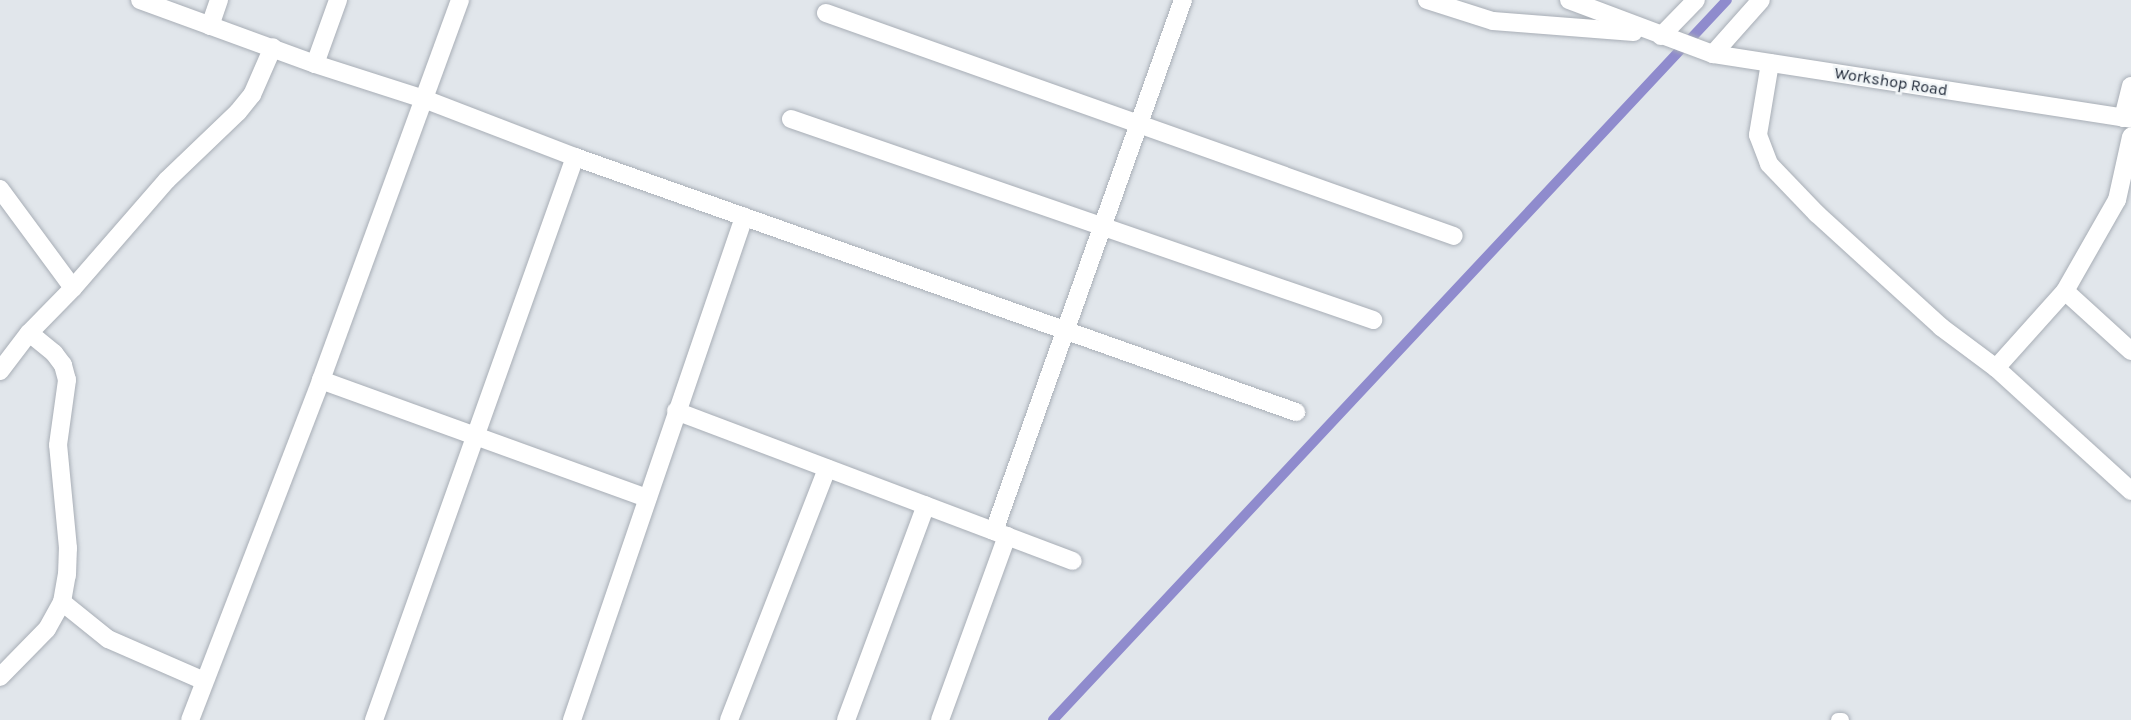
<!DOCTYPE html>
<html>
<head>
<meta charset="utf-8">
<style>
	body { margin:0 }
	#map { position:relative; width:2131px; height:720px; overflow:hidden; background:#e1e6eb; font-family:Karla,sans-serif }
	div>[style] { position:absolute }
	[style*='--x'] { left:calc(var(--x)*1px); top:calc(var(--y)*1px); width:calc(var(--w)*1px); rotate:calc(var(--a)*1deg) }
	.stream>* { height:10px; margin:-5px; padding:0 5px; transform-origin:5px; border-radius:5px; background:#8f8bcd }
	.roads { filter:drop-shadow(0 0 2px #a8aeb6) drop-shadow(0 0 2px #a8aeb6) }
	.lane>* { height:14px; margin:-7px; padding:0 7px; transform-origin:7px; border-radius:7px; background:#fff }
	.street>* { height:18px; margin:-9px; padding:0 9px; transform-origin:9px; border-radius:9px; background:#fff }
	.secondary>* { height:18px; margin:-9px; padding:0 9px; transform-origin:9px; border-radius:9px; background:#fff }
	span { translate:-50% -50%; white-space:nowrap; text-align:center; line-height:1.15; -webkit-text-stroke:5px #f1f5f7; paint-order:stroke }
	.street-label { font-size:16px; color:#222b3a }
</style>
</head>
<body>
<div id="map">
	<div class="stream">
		<i style="--x:1053;--y:720;--w:986;--a:-46.89"></i>
	</div>
	<div class="roads">
		<div class="lane">
			<i style="--x:1838;--y:720;--w:4;--a:0"></i>
		</div>
		<div class="street">
			<i style="--x:140;--y:0;--w:186;--a:20.1"></i>
			<i style="--x:315;--y:64;--w:114;--a:17.8"></i>
			<i style="--x:424;--y:99;--w:162;--a:21"></i>
			<i style="--x:575;--y:157;--w:765;--a:19.48"></i>
			<i style="--x:826;--y:13;--w:666;--a:19.55"></i>
			<i style="--x:210;--y:26;--w:28;--a:-71"></i>
			<i style="--x:1661;--y:36;--w:50;--a:-45.8"></i>
			<i style="--x:1713;--y:54;--w:72;--a:-48.4"></i>
			<i style="--x:1770;--y:63;--w:73;--a:99.5"></i>
			<i style="--x:1758;--y:135;--w:31;--a:69"></i>
			<i style="--x:1769;--y:164;--w:69;--a:46.2"></i>
			<i style="--x:1817;--y:214;--w:168;--a:42.3"></i>
			<i style="--x:1941;--y:327;--w:69;--a:36.7"></i>
			<i style="--x:1996;--y:368;--w:103;--a:-48.1"></i>
			<i style="--x:2065;--y:291;--w:105;--a:-60.3"></i>
			<i style="--x:2117;--y:200;--w:65;--a:-77.5"></i>
			<i style="--x:315;--y:64;--w:68;--a:-70.2"></i>
			<i style="--x:2123;--y:118;--w:33;--a:-76"></i>
			<i style="--x:791;--y:119;--w:616;--a:19.05"></i>
			<i style="--x:0;--y:189;--w:123;--a:53.6"></i>
			<i style="--x:2065;--y:291;--w:89;--a:42.3"></i>
			<i style="--x:1996;--y:368;--w:183;--a:42.3"></i>
			<i style="--x:0;--y:371;--w:48;--a:-52.7"></i>
			<i style="--x:29;--y:333;--w:63;--a:-45.6"></i>
			<i style="--x:73;--y:288;--w:143;--a:-49"></i>
			<i style="--x:167;--y:180;--w:98;--a:-43.8"></i>
			<i style="--x:238;--y:112;--w:22;--a:-51"></i>
			<i style="--x:252;--y:95;--w:52;--a:-66.4"></i>
			<i style="--x:321;--y:380;--w:347;--a:19.9"></i>
			<i style="--x:676;--y:411;--w:424;--a:20.7"></i>
			<i style="--x:994;--y:531;--w:564;--a:-70.41"></i>
			<i style="--x:62;--y:602;--w:59;--a:38.8"></i>
			<i style="--x:108;--y:639;--w:105;--a:23.6"></i>
			<i style="--x:0;--y:677;--w:67;--a:-45.6"></i>
			<i style="--x:47;--y:629;--w:31;--a:-61"></i>
			<i style="--x:62;--y:602;--w:27;--a:-80"></i>
			<i style="--x:67;--y:575;--w:27;--a:-88"></i>
			<i style="--x:68;--y:548;--w:103;--a:-95.5"></i>
			<i style="--x:58;--y:445;--w:66;--a:-82.1"></i>
			<i style="--x:67;--y:380;--w:16;--a:-105"></i>
			<i style="--x:63;--y:365;--w:15;--a:-127"></i>
			<i style="--x:54;--y:353;--w:32;--a:-141"></i>
			<i style="--x:374;--y:720;--w:598;--a:-70.35"></i>
			<i style="--x:572;--y:720;--w:532;--a:-71.12"></i>
			<i style="--x:729;--y:720;--w:270;--a:-68.7"></i>
			<i style="--x:846;--y:720;--w:229;--a:-69.6"></i>
			<i style="--x:940;--y:720;--w:196;--a:-70"></i>
		</div>
		<div class="secondary">
			<i style="--x:1427;--y:0;--w:69;--a:17.7"></i>
			<i style="--x:1493;--y:21;--w:141;--a:4.5"></i>
			<i style="--x:1569;--y:0;--w:154;--a:20.6"></i>
			<i style="--x:1713;--y:54;--w:423;--a:8.8"></i>
			<i style="--x:190;--y:720;--w:364;--a:-68.9"></i>
			<i style="--x:321;--y:380;--w:405;--a:-69.9"></i>
		</div>
	</div>
	<div class="street-label">
		<span style="left:1891px;top:82px;rotate:9deg">Workshop Road</span>
	</div>
</div>
</body>
</html>
